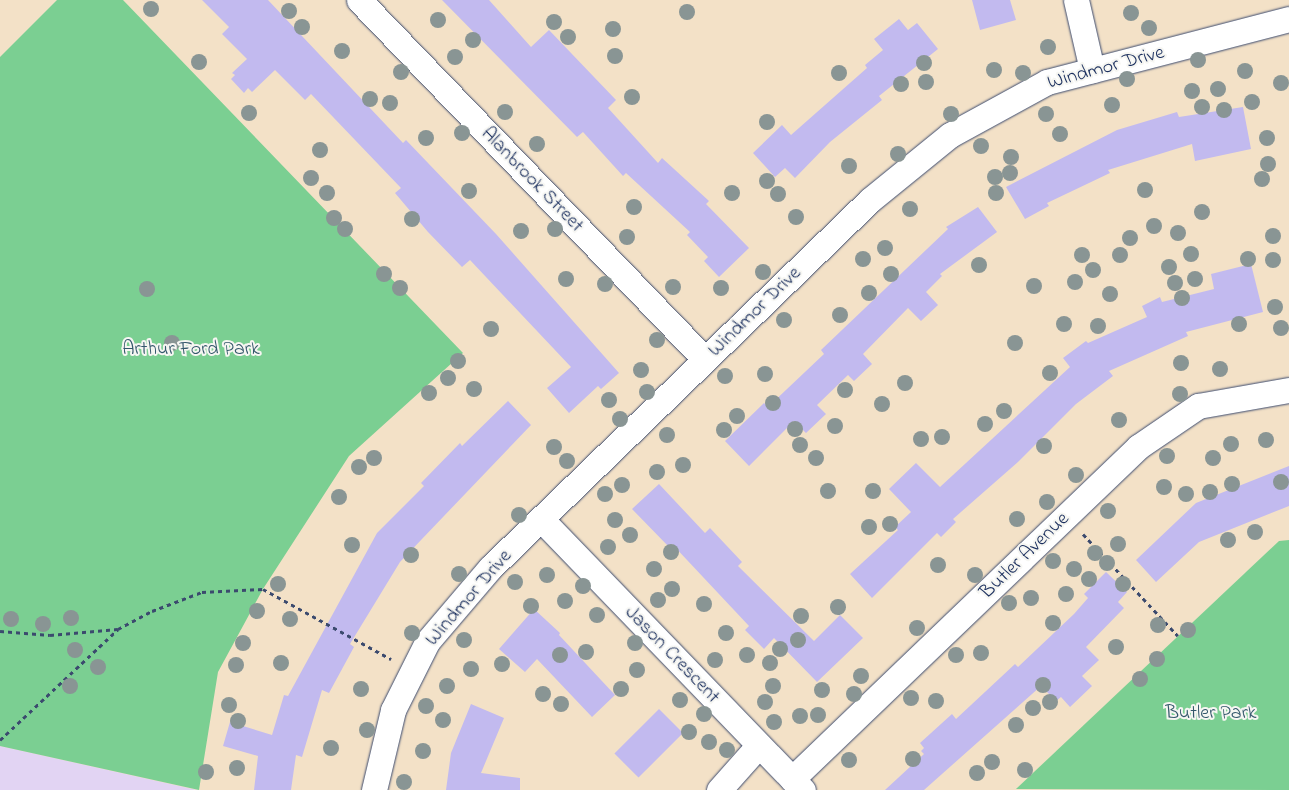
<!DOCTYPE html>
<html>
<head>
<meta charset="utf-8">
<style>
	body { margin:0 }
	#map { position:relative; width:1289px; height:790px; overflow:hidden; background:#f3e1c7; font-family:"Indie Flower",sans-serif }
	div>[style] { position:absolute }
	[style*='--x'] { left:calc(var(--x)*1px); top:calc(var(--y)*1px); width:calc(var(--w)*1px); rotate:calc(var(--a)*1deg) }
	.built>* { inset:0; background:#e2d4f3 }
	.green>* { inset:0; background:#7bcf92 }
	.building>* { inset:0; background:#c2baef; transform-origin:0 0 }
	.path>* { height:3px; margin-top:-1.5px; transform-origin:0; background:repeating-linear-gradient(90deg,#3b4a6e 0 4px,transparent 0 8px) }
	.roads { filter:drop-shadow(0 0 1px #3b4a6e) drop-shadow(0 0 1px #3b4a6e) }
	.minor>* { height:25px; margin:-12.5px; padding:0 12.5px; transform-origin:12.5px; border-radius:12.5px; background:#fff }
	.trees>* { width:16px; height:16px; margin:-8px; border-radius:50%; background:#899594 }
	span { translate:-50% -50%; white-space:nowrap; text-align:center; line-height:1.15; -webkit-text-stroke:4px #f6f6f2; paint-order:stroke }
	.street-label { font-size:20px; color:#1b2f5e }
	.park-label { font-size:20px; color:#33576b }
</style>
</head>
<body>
<div id="map">
	<div class="built">
		<i style="clip-path:polygon(0 746px,197px 790px,0 790px)"></i>
	</div>
	<div class="green">
		<i style="clip-path:polygon(57px 0,123px 0,463px 353px,349px 456px,263px 589px,218px 672px,199px 790px,0 746px,0 57px)"></i>
		<i style="clip-path:polygon(1289px 540px,1289px 790px,1016px 789px,1279px 541px)"></i>
	</div>
	<div class="building">
		<i style="clip-path:polygon(202px 0,268px 0,403px 143px,406px 140px,496px 234px,619px 373px,601px 389px,598px 386px,569px 413px,547px 388px,571px 367px,470px 260px,462px 267px,428px 232px,395px 193px,401px 188px,311px 94px,305px 100px,275px 70px,252px 92px,248px 88px,244px 93px,231px 79px,235px 75px,232px 73px,247px 59px,222px 34px,229px 27px)"></i>
		<i style="clip-path:polygon(442px 0,489px 0,531px 47px,549px 30px,616px 100px,608px 108px,658px 163px,662px 158px,709px 201px,706px 204px,749px 248px,719px 277px,704px 261px,708px 257px,687px 235px,690px 232px,626px 173px,623px 176px,583px 132px,577px 137px)"></i>
		<i style="clip-path:polygon(972px 0,1010px 0,1016px 20px,980px 30px)"></i>
		<i style="clip-path:polygon(899px 19px,908px 30px,917px 23px,938px 49px,879px 96px,882px 100px,830px 142px,795px 178px,785px 168px,775px 177px,753px 153px,782px 125px,791px 135px,867px 68px,865px 65px,883px 50px,874px 39px)"></i>
		<i style="clip-path:polygon(1243px 107px,1251px 149px,1195px 161px,1192px 144px,1108px 170px,1110px 173px,1047px 203px,1049px 206px,1025px 219px,1006px 187px,1117px 130px,1177px 112px,1179px 117px)"></i>
		<i style="clip-path:polygon(978px 207px,997px 232px,940px 274px,942px 276px,926px 292px,938px 305px,921px 321px,908px 308px,863px 354px,872px 364px,854px 381px,848px 375px,817px 405px,826px 414px,806px 433px,794px 421px,749px 466px,725px 441px,764px 403px,768px 407px,824px 354px,821px 350px,948px 229px,946px 227px)"></i>
		<i style="clip-path:polygon(1251px 264px,1263px 312px,1186px 332px,1188px 336px,1109px 371px,1113px 376px,1076px 404px,1019px 461px,953px 519px,956px 522px,941px 537px,937px 533px,872px 598px,850px 574px,898px 530px,895px 527px,911px 512px,889px 489px,916px 463px,940px 487px,1070px 367px,1063px 358px,1086px 341px,1088px 343px,1147px 317px,1142px 306px,1160px 297px,1162px 302px,1214px 289px,1211px 274px)"></i>
		<i style="clip-path:polygon(508px 401px,531px 425px,400px 562px,350px 644px,354px 647px,329px 693px,322px 690px,302px 757px,296px 755px,291px 790px,254px 790px,258px 756px,223px 746px,230px 722px,272px 735px,284px 695px,288px 696px,377px 533px,424px 486px,421px 483px,460px 443px,462px 446px)"></i>
		<i style="clip-path:polygon(1289px 466px,1289px 506px,1199px 542px,1156px 582px,1136px 560px,1196px 503px)"></i>
		<i style="clip-path:polygon(659px 484px,705px 533px,710px 528px,742px 562px,738px 566px,814px 641px,840px 615px,863px 638px,817px 682px,774px 638px,764px 649px,745px 630px,749px 626px,672px 544px,669px 547px,632px 509px)"></i>
		<i style="clip-path:polygon(1106px 572px,1127px 592px,1118px 602px,1124px 608px,1086px 647px,1099px 660px,1082px 676px,1092px 686px,1070px 707px,1061px 697px,1056px 701px,1041px 686px,924px 790px,885px 790px,924px 754px,921px 751px,924px 748px,920px 743px,952px 714px,956px 719px,1015px 664px,1018px 667px,1074px 614px,1088px 598px,1084px 594px)"></i>
		<i style="clip-path:polygon(534px 609px,560px 633px,559px 635px,615px 695px,592px 717px,537px 659px,525px 672px,499px 649px)"></i>
		<i style="clip-path:polygon(471px 704px,504px 718px,481px 773px,520px 778px,520px 790px,446px 790px,451px 753px)"></i>
		<i style="left:659px;top:709px;width:34px;height:63px;rotate:45deg"></i>
	</div>
	<div class="path">
		<i style="--x:1083;--y:534;--w:139;--a:47"></i>
		<i style="--x:0;--y:631;--w:50;--a:4.6"></i>
		<i style="--x:50;--y:635;--w:68;--a:-5"></i>
		<i style="--x:118;--y:629;--w:38;--a:-28"></i>
		<i style="--x:152;--y:611;--w:53;--a:-20.8"></i>
		<i style="--x:202;--y:592;--w:61;--a:-2.8"></i>
		<i style="--x:263;--y:589;--w:146;--a:28.7"></i>
		<i style="--x:0;--y:740;--w:162;--a:-43.2"></i>
	</div>
	<div class="roads">
		<div class="minor">
			<i style="--x:359;--y:0;--w:499;--a:46.1"></i>
			<i style="--x:1076;--y:0;--w:72;--a:77.1"></i>
			<i style="--x:541;--y:519;--w:377;--a:46"></i>
			<i style="--x:792;--y:779;--w:480;--a:-43.8"></i>
			<i style="--x:1138;--y:447;--w:73;--a:-34.3"></i>
			<i style="--x:1198;--y:406;--w:92;--a:-10"></i>
			<i style="--x:374;--y:790;--w:82;--a:-76.6"></i>
			<i style="--x:393;--y:710;--w:76;--a:-63.4"></i>
			<i style="--x:427;--y:642;--w:97;--a:-49.6"></i>
			<i style="--x:490;--y:568;--w:529;--a:-44.08"></i>
			<i style="--x:870;--y:200;--w:103;--a:-39.1"></i>
			<i style="--x:950;--y:135;--w:111;--a:-28.7"></i>
			<i style="--x:1047;--y:82;--w:250;--a:-14.6"></i>
			<i style="--x:719;--y:790;--w:60;--a:-48.4"></i>
		</div>
	</div>
	<div class="trees">
		<i style="left:151px;top:9px"></i>
		<i style="left:289px;top:11px"></i>
		<i style="left:687px;top:12px"></i>
		<i style="left:1131px;top:13px"></i>
		<i style="left:438px;top:20px"></i>
		<i style="left:554px;top:22px"></i>
		<i style="left:302px;top:27px"></i>
		<i style="left:1149px;top:28px"></i>
		<i style="left:613px;top:29px"></i>
		<i style="left:568px;top:37px"></i>
		<i style="left:473px;top:40px"></i>
		<i style="left:1048px;top:47px"></i>
		<i style="left:342px;top:51px"></i>
		<i style="left:615px;top:56px"></i>
		<i style="left:455px;top:57px"></i>
		<i style="left:1198px;top:60px"></i>
		<i style="left:199px;top:62px"></i>
		<i style="left:924px;top:63px"></i>
		<i style="left:994px;top:70px"></i>
		<i style="left:1245px;top:71px"></i>
		<i style="left:401px;top:72px"></i>
		<i style="left:839px;top:73px"></i>
		<i style="left:1023px;top:73px"></i>
		<i style="left:1127px;top:79px"></i>
		<i style="left:926px;top:82px"></i>
		<i style="left:1281px;top:83px"></i>
		<i style="left:901px;top:84px"></i>
		<i style="left:1218px;top:89px"></i>
		<i style="left:1192px;top:91px"></i>
		<i style="left:632px;top:97px"></i>
		<i style="left:370px;top:99px"></i>
		<i style="left:1252px;top:102px"></i>
		<i style="left:390px;top:103px"></i>
		<i style="left:1112px;top:105px"></i>
		<i style="left:1202px;top:107px"></i>
		<i style="left:1224px;top:110px"></i>
		<i style="left:505px;top:112px"></i>
		<i style="left:249px;top:113px"></i>
		<i style="left:951px;top:114px"></i>
		<i style="left:1046px;top:114px"></i>
		<i style="left:767px;top:122px"></i>
		<i style="left:462px;top:133px"></i>
		<i style="left:1060px;top:134px"></i>
		<i style="left:426px;top:138px"></i>
		<i style="left:1267px;top:138px"></i>
		<i style="left:537px;top:144px"></i>
		<i style="left:981px;top:146px"></i>
		<i style="left:320px;top:150px"></i>
		<i style="left:898px;top:154px"></i>
		<i style="left:1011px;top:157px"></i>
		<i style="left:1268px;top:164px"></i>
		<i style="left:849px;top:166px"></i>
		<i style="left:1010px;top:173px"></i>
		<i style="left:995px;top:177px"></i>
		<i style="left:311px;top:178px"></i>
		<i style="left:1262px;top:179px"></i>
		<i style="left:767px;top:181px"></i>
		<i style="left:1145px;top:190px"></i>
		<i style="left:469px;top:191px"></i>
		<i style="left:327px;top:193px"></i>
		<i style="left:732px;top:193px"></i>
		<i style="left:996px;top:193px"></i>
		<i style="left:778px;top:194px"></i>
		<i style="left:634px;top:207px"></i>
		<i style="left:910px;top:209px"></i>
		<i style="left:1202px;top:212px"></i>
		<i style="left:796px;top:217px"></i>
		<i style="left:334px;top:218px"></i>
		<i style="left:412px;top:219px"></i>
		<i style="left:1154px;top:226px"></i>
		<i style="left:345px;top:229px"></i>
		<i style="left:555px;top:229px"></i>
		<i style="left:521px;top:231px"></i>
		<i style="left:1178px;top:233px"></i>
		<i style="left:1273px;top:236px"></i>
		<i style="left:627px;top:237px"></i>
		<i style="left:1130px;top:238px"></i>
		<i style="left:885px;top:248px"></i>
		<i style="left:1191px;top:254px"></i>
		<i style="left:1082px;top:255px"></i>
		<i style="left:1120px;top:255px"></i>
		<i style="left:863px;top:259px"></i>
		<i style="left:1248px;top:259px"></i>
		<i style="left:1273px;top:260px"></i>
		<i style="left:979px;top:265px"></i>
		<i style="left:1169px;top:267px"></i>
		<i style="left:1093px;top:270px"></i>
		<i style="left:763px;top:272px"></i>
		<i style="left:384px;top:274px"></i>
		<i style="left:891px;top:274px"></i>
		<i style="left:566px;top:279px"></i>
		<i style="left:1195px;top:279px"></i>
		<i style="left:1075px;top:282px"></i>
		<i style="left:1175px;top:283px"></i>
		<i style="left:605px;top:284px"></i>
		<i style="left:1034px;top:286px"></i>
		<i style="left:673px;top:287px"></i>
		<i style="left:400px;top:288px"></i>
		<i style="left:721px;top:288px"></i>
		<i style="left:147px;top:289px"></i>
		<i style="left:869px;top:293px"></i>
		<i style="left:1110px;top:294px"></i>
		<i style="left:1182px;top:298px"></i>
		<i style="left:1275px;top:307px"></i>
		<i style="left:840px;top:315px"></i>
		<i style="left:784px;top:320px"></i>
		<i style="left:1064px;top:324px"></i>
		<i style="left:1239px;top:324px"></i>
		<i style="left:1098px;top:326px"></i>
		<i style="left:1281px;top:328px"></i>
		<i style="left:491px;top:329px"></i>
		<i style="left:657px;top:340px"></i>
		<i style="left:172px;top:343px"></i>
		<i style="left:1015px;top:343px"></i>
		<i style="left:458px;top:361px"></i>
		<i style="left:1181px;top:363px"></i>
		<i style="left:1220px;top:369px"></i>
		<i style="left:641px;top:370px"></i>
		<i style="left:1050px;top:373px"></i>
		<i style="left:765px;top:374px"></i>
		<i style="left:725px;top:376px"></i>
		<i style="left:448px;top:378px"></i>
		<i style="left:905px;top:383px"></i>
		<i style="left:474px;top:389px"></i>
		<i style="left:845px;top:390px"></i>
		<i style="left:647px;top:392px"></i>
		<i style="left:429px;top:393px"></i>
		<i style="left:1180px;top:394px"></i>
		<i style="left:609px;top:400px"></i>
		<i style="left:773px;top:403px"></i>
		<i style="left:882px;top:404px"></i>
		<i style="left:1004px;top:411px"></i>
		<i style="left:737px;top:416px"></i>
		<i style="left:620px;top:419px"></i>
		<i style="left:1119px;top:420px"></i>
		<i style="left:985px;top:424px"></i>
		<i style="left:835px;top:426px"></i>
		<i style="left:795px;top:429px"></i>
		<i style="left:724px;top:430px"></i>
		<i style="left:667px;top:435px"></i>
		<i style="left:942px;top:437px"></i>
		<i style="left:921px;top:439px"></i>
		<i style="left:1266px;top:440px"></i>
		<i style="left:1231px;top:444px"></i>
		<i style="left:800px;top:445px"></i>
		<i style="left:1044px;top:446px"></i>
		<i style="left:554px;top:447px"></i>
		<i style="left:1167px;top:456px"></i>
		<i style="left:374px;top:458px"></i>
		<i style="left:816px;top:458px"></i>
		<i style="left:1213px;top:458px"></i>
		<i style="left:567px;top:461px"></i>
		<i style="left:683px;top:465px"></i>
		<i style="left:359px;top:467px"></i>
		<i style="left:657px;top:472px"></i>
		<i style="left:1076px;top:475px"></i>
		<i style="left:1281px;top:482px"></i>
		<i style="left:1232px;top:484px"></i>
		<i style="left:622px;top:485px"></i>
		<i style="left:1164px;top:487px"></i>
		<i style="left:828px;top:491px"></i>
		<i style="left:873px;top:491px"></i>
		<i style="left:1210px;top:492px"></i>
		<i style="left:605px;top:494px"></i>
		<i style="left:1186px;top:494px"></i>
		<i style="left:339px;top:497px"></i>
		<i style="left:1047px;top:502px"></i>
		<i style="left:1108px;top:511px"></i>
		<i style="left:519px;top:515px"></i>
		<i style="left:1017px;top:519px"></i>
		<i style="left:615px;top:520px"></i>
		<i style="left:890px;top:524px"></i>
		<i style="left:869px;top:527px"></i>
		<i style="left:1255px;top:532px"></i>
		<i style="left:630px;top:535px"></i>
		<i style="left:1228px;top:540px"></i>
		<i style="left:1118px;top:544px"></i>
		<i style="left:352px;top:545px"></i>
		<i style="left:608px;top:547px"></i>
		<i style="left:671px;top:552px"></i>
		<i style="left:1095px;top:553px"></i>
		<i style="left:411px;top:555px"></i>
		<i style="left:1053px;top:561px"></i>
		<i style="left:1107px;top:563px"></i>
		<i style="left:938px;top:565px"></i>
		<i style="left:654px;top:569px"></i>
		<i style="left:1074px;top:569px"></i>
		<i style="left:459px;top:574px"></i>
		<i style="left:547px;top:575px"></i>
		<i style="left:975px;top:575px"></i>
		<i style="left:1089px;top:579px"></i>
		<i style="left:515px;top:582px"></i>
		<i style="left:278px;top:584px"></i>
		<i style="left:1123px;top:584px"></i>
		<i style="left:583px;top:586px"></i>
		<i style="left:672px;top:589px"></i>
		<i style="left:1066px;top:594px"></i>
		<i style="left:1031px;top:598px"></i>
		<i style="left:658px;top:600px"></i>
		<i style="left:565px;top:601px"></i>
		<i style="left:1009px;top:603px"></i>
		<i style="left:704px;top:604px"></i>
		<i style="left:531px;top:606px"></i>
		<i style="left:838px;top:607px"></i>
		<i style="left:257px;top:611px"></i>
		<i style="left:597px;top:615px"></i>
		<i style="left:801px;top:616px"></i>
		<i style="left:71px;top:618px"></i>
		<i style="left:11px;top:619px"></i>
		<i style="left:290px;top:619px"></i>
		<i style="left:1053px;top:623px"></i>
		<i style="left:43px;top:624px"></i>
		<i style="left:1158px;top:625px"></i>
		<i style="left:917px;top:628px"></i>
		<i style="left:1188px;top:630px"></i>
		<i style="left:412px;top:633px"></i>
		<i style="left:726px;top:633px"></i>
		<i style="left:464px;top:640px"></i>
		<i style="left:798px;top:640px"></i>
		<i style="left:243px;top:643px"></i>
		<i style="left:635px;top:643px"></i>
		<i style="left:1116px;top:647px"></i>
		<i style="left:780px;top:649px"></i>
		<i style="left:75px;top:650px"></i>
		<i style="left:586px;top:652px"></i>
		<i style="left:981px;top:653px"></i>
		<i style="left:560px;top:655px"></i>
		<i style="left:747px;top:655px"></i>
		<i style="left:956px;top:655px"></i>
		<i style="left:1157px;top:659px"></i>
		<i style="left:715px;top:660px"></i>
		<i style="left:281px;top:663px"></i>
		<i style="left:770px;top:663px"></i>
		<i style="left:502px;top:664px"></i>
		<i style="left:236px;top:665px"></i>
		<i style="left:98px;top:667px"></i>
		<i style="left:471px;top:669px"></i>
		<i style="left:637px;top:670px"></i>
		<i style="left:861px;top:676px"></i>
		<i style="left:1140px;top:679px"></i>
		<i style="left:1043px;top:685px"></i>
		<i style="left:70px;top:686px"></i>
		<i style="left:447px;top:686px"></i>
		<i style="left:773px;top:686px"></i>
		<i style="left:361px;top:689px"></i>
		<i style="left:621px;top:689px"></i>
		<i style="left:822px;top:690px"></i>
		<i style="left:543px;top:694px"></i>
		<i style="left:854px;top:694px"></i>
		<i style="left:911px;top:698px"></i>
		<i style="left:680px;top:700px"></i>
		<i style="left:936px;top:701px"></i>
		<i style="left:765px;top:702px"></i>
		<i style="left:1050px;top:702px"></i>
		<i style="left:561px;top:704px"></i>
		<i style="left:229px;top:705px"></i>
		<i style="left:426px;top:706px"></i>
		<i style="left:1033px;top:708px"></i>
		<i style="left:704px;top:714px"></i>
		<i style="left:818px;top:715px"></i>
		<i style="left:800px;top:716px"></i>
		<i style="left:443px;top:720px"></i>
		<i style="left:238px;top:721px"></i>
		<i style="left:774px;top:722px"></i>
		<i style="left:1016px;top:725px"></i>
		<i style="left:367px;top:730px"></i>
		<i style="left:689px;top:732px"></i>
		<i style="left:709px;top:742px"></i>
		<i style="left:331px;top:748px"></i>
		<i style="left:727px;top:750px"></i>
		<i style="left:423px;top:751px"></i>
		<i style="left:913px;top:759px"></i>
		<i style="left:849px;top:760px"></i>
		<i style="left:992px;top:762px"></i>
		<i style="left:237px;top:768px"></i>
		<i style="left:1025px;top:770px"></i>
		<i style="left:206px;top:772px"></i>
		<i style="left:977px;top:773px"></i>
		<i style="left:404px;top:782px"></i>
	</div>
	<div class="street-label">
		<span style="left:1106px;top:68px;rotate:-15deg">Windmor Drive</span>
		<span style="left:532px;top:180px;rotate:46deg">Alanbrook Street</span>
		<span style="left:755px;top:312px;rotate:-44deg">Windmor Drive</span>
		<span style="left:1025px;top:556px;rotate:-44deg">Butler Avenue</span>
		<span style="left:469px;top:598px;rotate:-49deg">Windmor Drive</span>
		<span style="left:672px;top:655px;rotate:46deg">Jason Crescent</span>
	</div>
	<div class="park-label">
		<span style="left:191px;top:349px">Arthur Ford Park</span>
		<span style="left:1211px;top:713px">Butler Park</span>
	</div>
</div>
</body>
</html>
